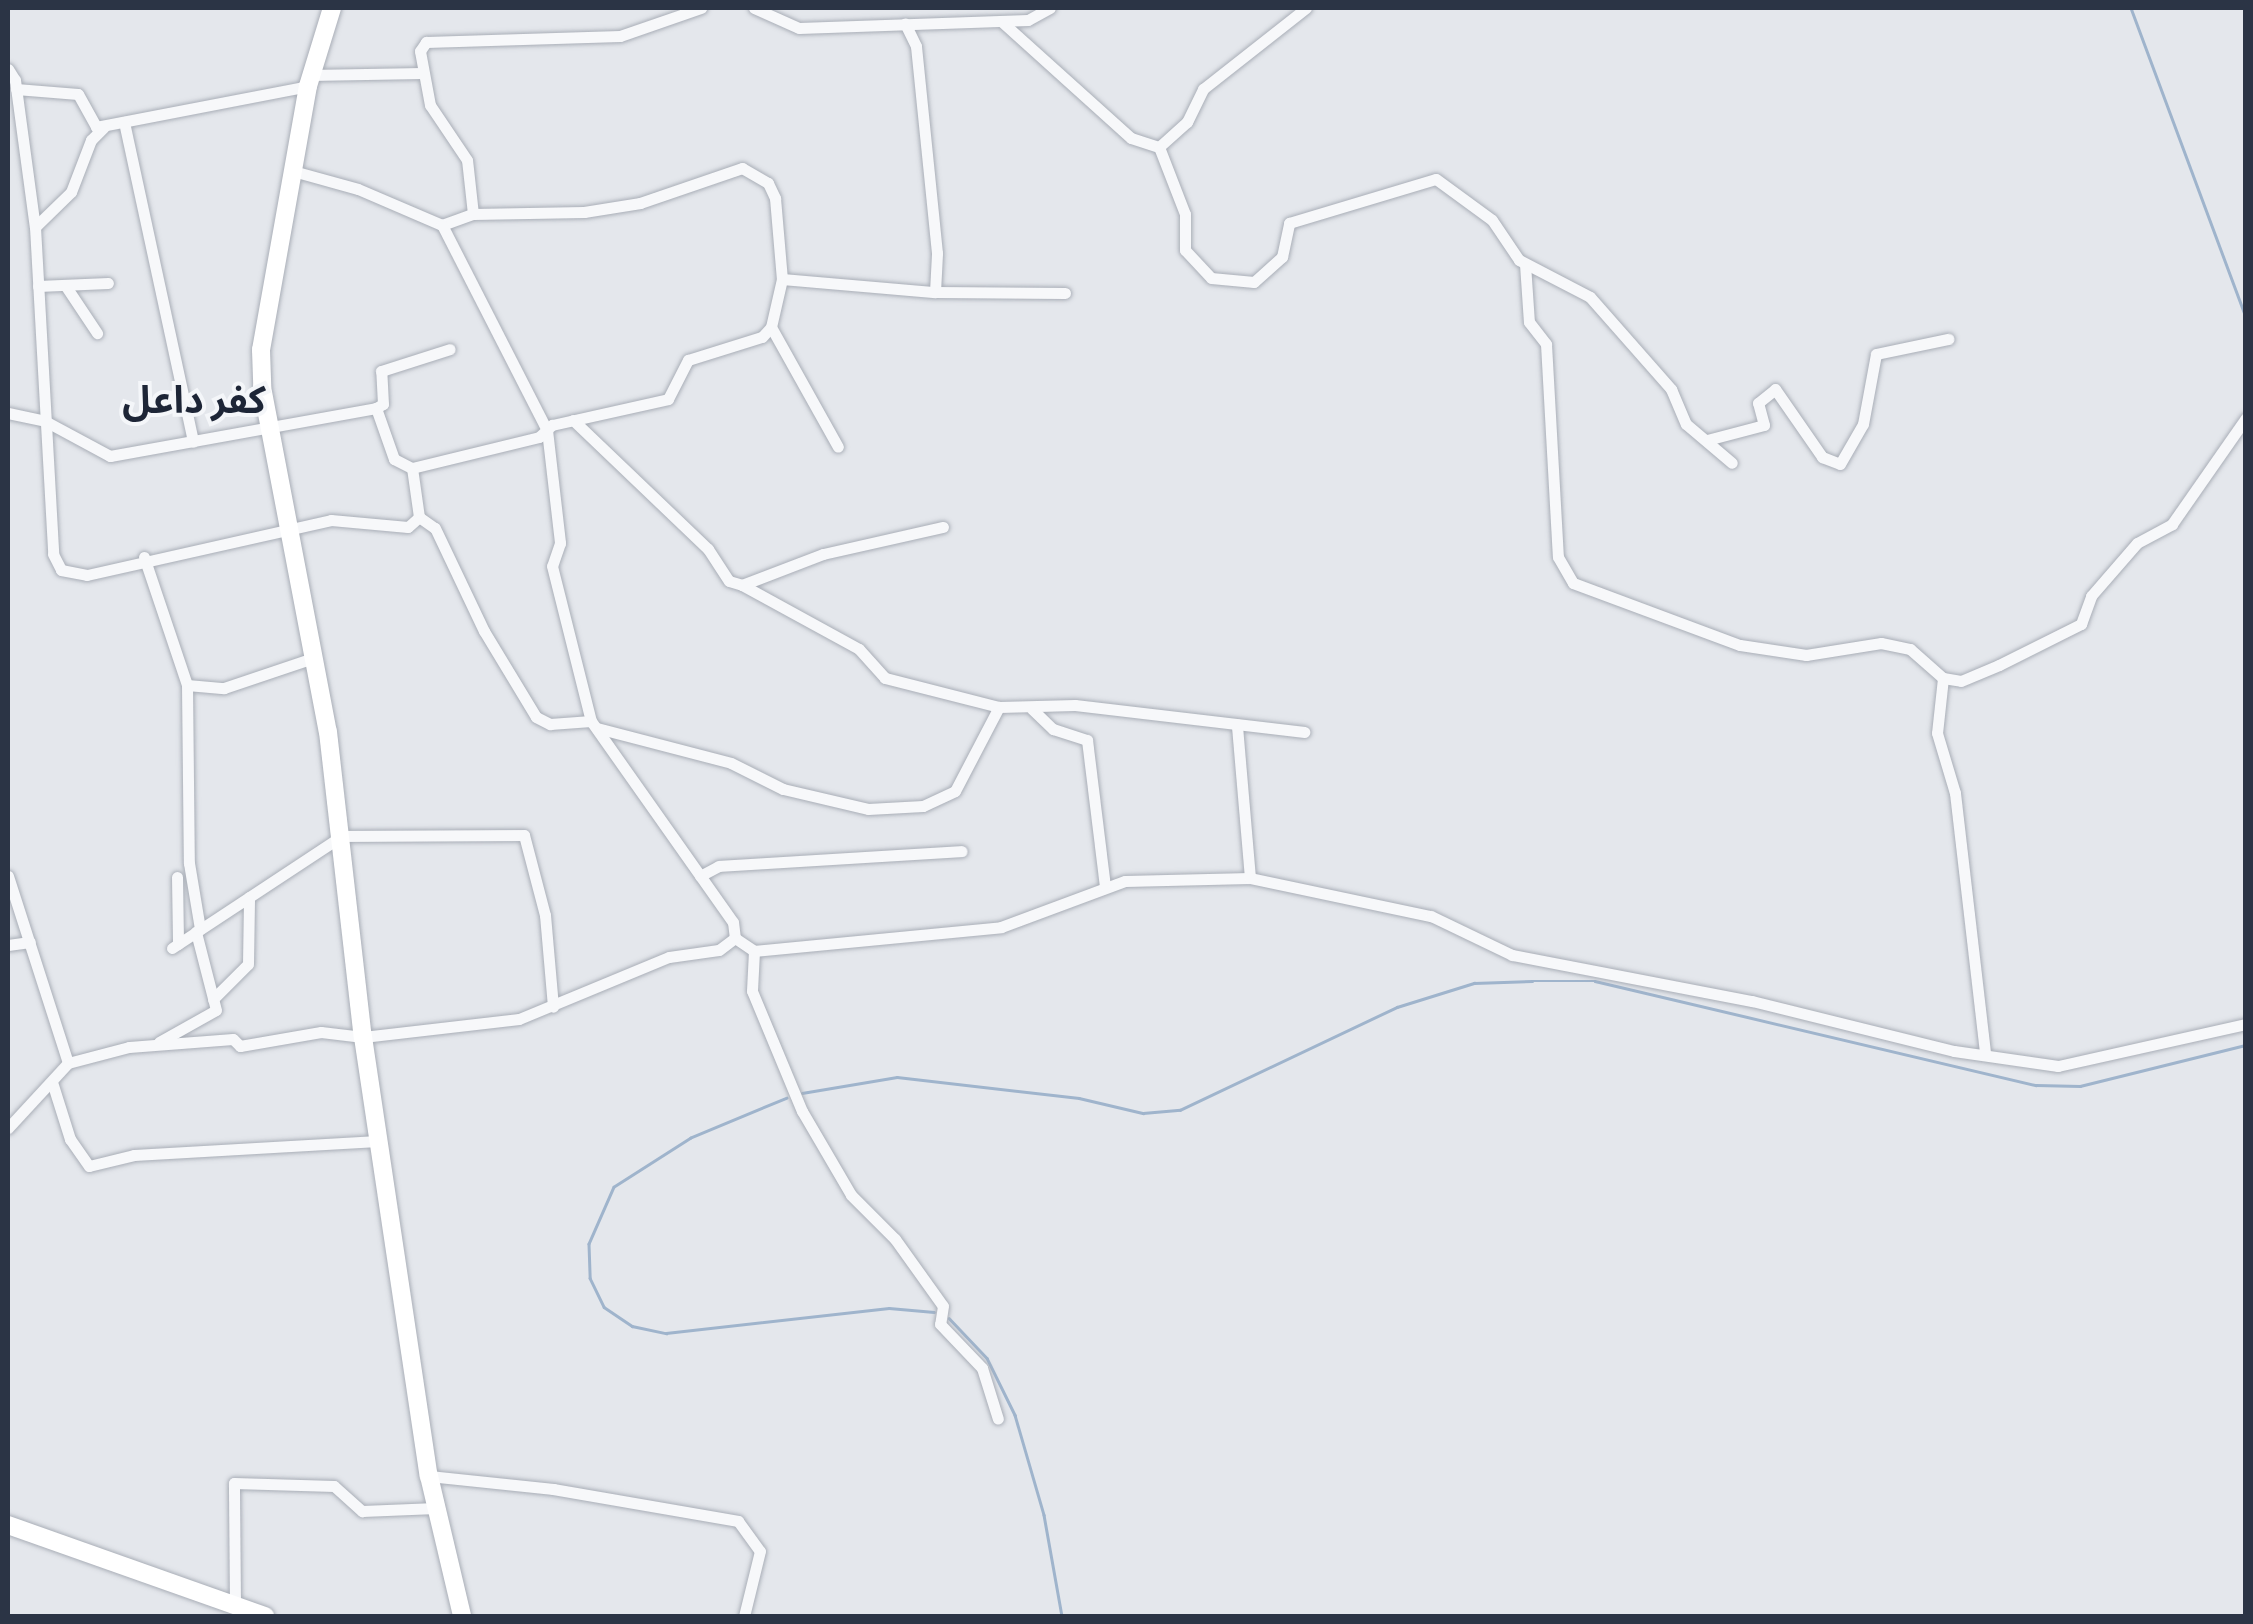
<!DOCTYPE html>
<html>
<head>
<meta charset="utf-8">
<style>
	body { margin:0 }
	#map { position:relative; width:2253px; height:1624px; overflow:hidden; background:#e4e7ec; font-family:Manrope,"Noto Sans Arabic",sans-serif }
	div>[style] { position:absolute }
	[style*='--x'] { left:calc(var(--x)*1px); top:calc(var(--y)*1px); width:calc(var(--w)*1px); rotate:calc(var(--a)*1deg) }
	.stream>* { height:2.5px; margin:-1.25px; padding:0 1.25px; transform-origin:1.25px; border-radius:1.25px; background:#9fb4cc }
	.roads { filter:drop-shadow(0 0 2px #a9aeb7) drop-shadow(0 0 2px #a9aeb7) }
	.street>* { height:11px; margin:-5.5px; padding:0 5.5px; transform-origin:5.5px; border-radius:5.5px; background:#f7f8fa }
	.secondary>* { height:18px; margin:-9px; padding:0 9px; transform-origin:9px; border-radius:9px; background:#fff }
	span { translate:-50% -50%; white-space:nowrap; text-align:center; line-height:1.15; -webkit-text-stroke:8px #f4f6f9; paint-order:stroke }
	.district-label { font-size:38px; color:#1d2536; font-weight:700 }
	.frame { position:absolute; inset:0; border:10px solid #2b3445; pointer-events:none }
</style>
</head>
<body>
<div id="map">
	<div class="stream">
		<i style="--x:2131;--y:8;--w:331;--a:69.6"></i>
		<i style="--x:802;--y:1093;--w:96;--a:-9.6"></i>
		<i style="--x:897;--y:1077;--w:183;--a:6.6"></i>
		<i style="--x:1079;--y:1098;--w:66;--a:13.2"></i>
		<i style="--x:1143;--y:1113;--w:37;--a:-5"></i>
		<i style="--x:1180;--y:1110;--w:240;--a:-25.4"></i>
		<i style="--x:1397;--y:1007;--w:81;--a:-17.3"></i>
		<i style="--x:1474;--y:983;--w:58;--a:-2"></i>
		<i style="--x:1532;--y:981;--w:63;--a:0"></i>
		<i style="--x:1595;--y:981;--w:453;--a:13.3"></i>
		<i style="--x:2036;--y:1085;--w:44;--a:1.3"></i>
		<i style="--x:2080;--y:1086;--w:171;--a:-13.9"></i>
		<i style="--x:787;--y:1098;--w:104;--a:157.4"></i>
		<i style="--x:691;--y:1138;--w:91;--a:147.5"></i>
		<i style="--x:614;--y:1187;--w:62;--a:113.7"></i>
		<i style="--x:589;--y:1244;--w:34;--a:88"></i>
		<i style="--x:590;--y:1278;--w:32;--a:64"></i>
		<i style="--x:604;--y:1307;--w:34;--a:34"></i>
		<i style="--x:632;--y:1326;--w:35;--a:12"></i>
		<i style="--x:666;--y:1333;--w:224;--a:-6.4"></i>
		<i style="--x:889;--y:1308;--w:45;--a:5.1"></i>
		<i style="--x:949;--y:1318;--w:55;--a:46.5"></i>
		<i style="--x:987;--y:1358;--w:64;--a:63.8"></i>
		<i style="--x:1015;--y:1415;--w:104;--a:73.8"></i>
		<i style="--x:1044;--y:1515;--w:103;--a:79.9"></i>
	</div>
	<div class="roads">
		<div class="street">
			<i style="--x:754;--y:8;--w:49;--a:24"></i>
			<i style="--x:799;--y:28;--w:229;--a:-2"></i>
			<i style="--x:1028;--y:20;--w:25;--a:-29"></i>
			<i style="--x:1001;--y:21;--w:175;--a:42"></i>
			<i style="--x:1131;--y:138;--w:29;--a:18"></i>
			<i style="--x:1159;--y:147;--w:72;--a:68.8"></i>
			<i style="--x:1185;--y:214;--w:36;--a:90"></i>
			<i style="--x:1185;--y:250;--w:38;--a:47"></i>
			<i style="--x:1211;--y:278;--w:43;--a:5.3"></i>
			<i style="--x:1254;--y:282;--w:38;--a:-42"></i>
			<i style="--x:1282;--y:257;--w:35;--a:-78"></i>
			<i style="--x:1289;--y:223;--w:153;--a:-16.7"></i>
			<i style="--x:1436;--y:179;--w:69;--a:36.2"></i>
			<i style="--x:1492;--y:220;--w:48;--a:56"></i>
			<i style="--x:1519;--y:260;--w:80;--a:27.5"></i>
			<i style="--x:1590;--y:297;--w:123;--a:48.6"></i>
			<i style="--x:1671;--y:389;--w:38;--a:67"></i>
			<i style="--x:1686;--y:424;--w:60;--a:40.3"></i>
			<i style="--x:8;--y:69;--w:13;--a:58"></i>
			<i style="--x:15;--y:80;--w:148;--a:82.3"></i>
			<i style="--x:35;--y:227;--w:327;--a:86.8"></i>
			<i style="--x:53;--y:554;--w:18;--a:63"></i>
			<i style="--x:61;--y:570;--w:26;--a:11"></i>
			<i style="--x:87;--y:575;--w:250;--a:-12.7"></i>
			<i style="--x:331;--y:520;--w:77;--a:5.2"></i>
			<i style="--x:408;--y:527;--w:15;--a:-42"></i>
			<i style="--x:419;--y:517;--w:49;--a:-98.1"></i>
			<i style="--x:412;--y:468;--w:131;--a:-13.7"></i>
			<i style="--x:539;--y:437;--w:18;--a:-43"></i>
			<i style="--x:552;--y:425;--w:119;--a:-12.6"></i>
			<i style="--x:668;--y:399;--w:44;--a:-62.9"></i>
			<i style="--x:688;--y:360;--w:77;--a:-17.3"></i>
			<i style="--x:762;--y:337;--w:13;--a:-48"></i>
			<i style="--x:771;--y:327;--w:49;--a:-77.1"></i>
			<i style="--x:782;--y:279;--w:154;--a:4.9"></i>
			<i style="--x:935;--y:292;--w:39;--a:-87"></i>
			<i style="--x:937;--y:253;--w:208;--a:-95.8"></i>
			<i style="--x:916;--y:46;--w:25;--a:-116"></i>
			<i style="--x:310;--y:75;--w:112;--a:-1"></i>
			<i style="--x:16;--y:89;--w:62;--a:4.6"></i>
			<i style="--x:78;--y:94;--w:38;--a:61"></i>
			<i style="--x:96;--y:127;--w:216;--a:-10.9"></i>
			<i style="--x:124;--y:122;--w:327;--a:77.8"></i>
			<i style="--x:1159;--y:147;--w:38;--a:-42"></i>
			<i style="--x:1187;--y:122;--w:37;--a:-64"></i>
			<i style="--x:1203;--y:89;--w:131;--a:-38.2"></i>
			<i style="--x:293;--y:171;--w:67;--a:15.5"></i>
			<i style="--x:358;--y:189;--w:91;--a:23.2"></i>
			<i style="--x:442;--y:225;--w:33;--a:-20"></i>
			<i style="--x:473;--y:214;--w:111;--a:-1"></i>
			<i style="--x:584;--y:212;--w:57;--a:-9.1"></i>
			<i style="--x:640;--y:203;--w:108;--a:-18.9"></i>
			<i style="--x:742;--y:168;--w:30;--a:30"></i>
			<i style="--x:768;--y:183;--w:17;--a:65"></i>
			<i style="--x:775;--y:198;--w:81;--a:85.1"></i>
			<i style="--x:473;--y:214;--w:54;--a:-96.3"></i>
			<i style="--x:467;--y:160;--w:66;--a:-123.9"></i>
			<i style="--x:430;--y:105;--w:55;--a:-100.5"></i>
			<i style="--x:420;--y:51;--w:11;--a:-56"></i>
			<i style="--x:426;--y:42;--w:194;--a:-1.8"></i>
			<i style="--x:620;--y:36;--w:86;--a:-19.1"></i>
			<i style="--x:442;--y:225;--w:230;--a:62.9"></i>
			<i style="--x:547;--y:430;--w:114;--a:83.4"></i>
			<i style="--x:560;--y:543;--w:24;--a:109"></i>
			<i style="--x:552;--y:566;--w:160;--a:75.9"></i>
			<i style="--x:591;--y:721;--w:246;--a:54.8"></i>
			<i style="--x:733;--y:922;--w:16;--a:83"></i>
			<i style="--x:735;--y:938;--w:23;--a:34"></i>
			<i style="--x:754;--y:951;--w:248;--a:-5.5"></i>
			<i style="--x:1001;--y:927;--w:132;--a:-20.4"></i>
			<i style="--x:1125;--y:881;--w:125;--a:-1.4"></i>
			<i style="--x:1250;--y:878;--w:154;--a:-94.9"></i>
			<i style="--x:35;--y:227;--w:50;--a:-44.2"></i>
			<i style="--x:71;--y:192;--w:56;--a:-69"></i>
			<i style="--x:91;--y:140;--w:18;--a:-45"></i>
			<i style="--x:1525;--y:264;--w:58;--a:86.1"></i>
			<i style="--x:1529;--y:322;--w:28;--a:52"></i>
			<i style="--x:1546;--y:344;--w:213;--a:86.8"></i>
			<i style="--x:1558;--y:557;--w:30;--a:60"></i>
			<i style="--x:1573;--y:583;--w:178;--a:20.4"></i>
			<i style="--x:1740;--y:645;--w:67;--a:8.6"></i>
			<i style="--x:1806;--y:655;--w:76;--a:-9.1"></i>
			<i style="--x:1881;--y:643;--w:30;--a:12"></i>
			<i style="--x:1910;--y:649;--w:44;--a:41.3"></i>
			<i style="--x:1943;--y:678;--w:18;--a:9"></i>
			<i style="--x:1961;--y:681;--w:41;--a:-22.8"></i>
			<i style="--x:1999;--y:665;--w:92;--a:-26.6"></i>
			<i style="--x:2081;--y:624;--w:30;--a:-70"></i>
			<i style="--x:2091;--y:596;--w:70;--a:-49"></i>
			<i style="--x:2137;--y:543;--w:40;--a:-28"></i>
			<i style="--x:2172;--y:524;--w:129;--a:-55.1"></i>
			<i style="--x:65;--y:285;--w:58;--a:56.3"></i>
			<i style="--x:38;--y:286;--w:70;--a:-2.5"></i>
			<i style="--x:935;--y:292;--w:130;--a:0.4"></i>
			<i style="--x:771;--y:327;--w:137;--a:60.8"></i>
			<i style="--x:376;--y:408;--w:8;--a:-30"></i>
			<i style="--x:383;--y:404;--w:33;--a:-93"></i>
			<i style="--x:381;--y:371;--w:72;--a:-17.7"></i>
			<i style="--x:8;--y:413;--w:38;--a:12"></i>
			<i style="--x:45;--y:421;--w:74;--a:28.3"></i>
			<i style="--x:110;--y:456;--w:270;--a:-10.2"></i>
			<i style="--x:376;--y:408;--w:54;--a:70.6"></i>
			<i style="--x:394;--y:459;--w:20;--a:27"></i>
			<i style="--x:573;--y:420;--w:187;--a:43.7"></i>
			<i style="--x:708;--y:549;--w:38;--a:57"></i>
			<i style="--x:729;--y:581;--w:14;--a:17"></i>
			<i style="--x:742;--y:585;--w:87;--a:-20.9"></i>
			<i style="--x:823;--y:554;--w:123;--a:-12.7"></i>
			<i style="--x:1707;--y:440;--w:59;--a:-14.7"></i>
			<i style="--x:1764;--y:425;--w:23;--a:-105"></i>
			<i style="--x:1758;--y:403;--w:22;--a:-39"></i>
			<i style="--x:1775;--y:389;--w:83;--a:55.3"></i>
			<i style="--x:1822;--y:457;--w:19;--a:21"></i>
			<i style="--x:1840;--y:464;--w:46;--a:-60.1"></i>
			<i style="--x:1863;--y:424;--w:71;--a:-79.5"></i>
			<i style="--x:1876;--y:354;--w:74;--a:-11.8"></i>
			<i style="--x:419;--y:517;--w:19;--a:35"></i>
			<i style="--x:435;--y:528;--w:114;--a:64.6"></i>
			<i style="--x:484;--y:631;--w:100;--a:58.8"></i>
			<i style="--x:536;--y:717;--w:16;--a:27"></i>
			<i style="--x:550;--y:724;--w:41;--a:-4.2"></i>
			<i style="--x:144;--y:557;--w:135;--a:71.4"></i>
			<i style="--x:187;--y:685;--w:37;--a:5"></i>
			<i style="--x:224;--y:688;--w:94;--a:-18.6"></i>
			<i style="--x:1943;--y:678;--w:55;--a:96.2"></i>
			<i style="--x:1937;--y:733;--w:63;--a:73.3"></i>
			<i style="--x:1955;--y:793;--w:263;--a:83.4"></i>
			<i style="--x:187;--y:685;--w:178;--a:89.4"></i>
			<i style="--x:189;--y:863;--w:67;--a:80.5"></i>
			<i style="--x:999;--y:707;--w:76;--a:-1.5"></i>
			<i style="--x:1075;--y:705;--w:231;--a:6.7"></i>
			<i style="--x:1032;--y:709;--w:29;--a:44"></i>
			<i style="--x:1053;--y:729;--w:36;--a:18"></i>
			<i style="--x:1087;--y:740;--w:147;--a:83"></i>
			<i style="--x:597;--y:728;--w:138;--a:14.6"></i>
			<i style="--x:731;--y:763;--w:58;--a:26.6"></i>
			<i style="--x:783;--y:789;--w:87;--a:13.2"></i>
			<i style="--x:868;--y:809;--w:55;--a:-3.1"></i>
			<i style="--x:923;--y:806;--w:35;--a:-25"></i>
			<i style="--x:955;--y:791;--w:95;--a:-62.4"></i>
			<i style="--x:999;--y:707;--w:118;--a:-165.7"></i>
			<i style="--x:885;--y:678;--w:39;--a:-132"></i>
			<i style="--x:859;--y:649;--w:133;--a:-151.3"></i>
			<i style="--x:8;--y:876;--w:196;--a:72.2"></i>
			<i style="--x:68;--y:1063;--w:63;--a:-14.7"></i>
			<i style="--x:129;--y:1047;--w:104;--a:-4.4"></i>
			<i style="--x:233;--y:1039;--w:10;--a:45"></i>
			<i style="--x:240;--y:1046;--w:82;--a:-9.8"></i>
			<i style="--x:321;--y:1032;--w:42;--a:6.8"></i>
			<i style="--x:363;--y:1037;--w:157;--a:-6.6"></i>
			<i style="--x:519;--y:1019;--w:162;--a:-22.5"></i>
			<i style="--x:669;--y:957;--w:50;--a:-8"></i>
			<i style="--x:719;--y:950;--w:20;--a:-37"></i>
			<i style="--x:700;--y:876;--w:21;--a:-28"></i>
			<i style="--x:719;--y:866;--w:243;--a:-3.5"></i>
			<i style="--x:177;--y:877;--w:67;--a:89.1"></i>
			<i style="--x:1250;--y:878;--w:185;--a:11.9"></i>
			<i style="--x:1431;--y:916;--w:90;--a:25.7"></i>
			<i style="--x:1512;--y:955;--w:244;--a:10.9"></i>
			<i style="--x:1752;--y:1001;--w:208;--a:13.9"></i>
			<i style="--x:1954;--y:1051;--w:105;--a:8.2"></i>
			<i style="--x:2058;--y:1066;--w:193;--a:-12.6"></i>
			<i style="--x:8;--y:945;--w:22;--a:-8"></i>
			<i style="--x:172;--y:948;--w:204;--a:-33.4"></i>
			<i style="--x:342;--y:836;--w:182;--a:-0.3"></i>
			<i style="--x:524;--y:835;--w:83;--a:75.3"></i>
			<i style="--x:545;--y:915;--w:92;--a:85"></i>
			<i style="--x:754;--y:951;--w:40;--a:92.9"></i>
			<i style="--x:752;--y:991;--w:130;--a:67.4"></i>
			<i style="--x:802;--y:1111;--w:97;--a:59.7"></i>
			<i style="--x:851;--y:1195;--w:62;--a:45"></i>
			<i style="--x:895;--y:1239;--w:82;--a:54.4"></i>
			<i style="--x:943;--y:1306;--w:18;--a:99"></i>
			<i style="--x:940;--y:1324;--w:61;--a:46.3"></i>
			<i style="--x:982;--y:1368;--w:53;--a:72.6"></i>
			<i style="--x:213;--y:999;--w:49;--a:-45"></i>
			<i style="--x:248;--y:964;--w:67;--a:-89.1"></i>
			<i style="--x:159;--y:1042;--w:65;--a:-29.3"></i>
			<i style="--x:216;--y:1010;--w:81;--a:-104.4"></i>
			<i style="--x:52;--y:1082;--w:60;--a:72.5"></i>
			<i style="--x:70;--y:1139;--w:33;--a:55"></i>
			<i style="--x:89;--y:1166;--w:46;--a:-13.7"></i>
			<i style="--x:134;--y:1155;--w:244;--a:-3.3"></i>
			<i style="--x:8;--y:1128;--w:88;--a:-47.3"></i>
			<i style="--x:429;--y:1476;--w:125;--a:6"></i>
			<i style="--x:553;--y:1489;--w:188;--a:9.8"></i>
			<i style="--x:738;--y:1521;--w:37;--a:54"></i>
			<i style="--x:760;--y:1551;--w:67;--a:103.8"></i>
			<i style="--x:235;--y:1605;--w:122;--a:-90.5"></i>
			<i style="--x:234;--y:1483;--w:100;--a:1.7"></i>
			<i style="--x:334;--y:1486;--w:38;--a:42"></i>
			<i style="--x:362;--y:1511;--w:74;--a:-2.3"></i>
		</div>
		<div class="secondary">
			<i style="--x:332;--y:8;--w:82;--a:107.1"></i>
			<i style="--x:308;--y:86;--w:268;--a:100.1"></i>
			<i style="--x:261;--y:350;--w:37;--a:88"></i>
			<i style="--x:262;--y:387;--w:351;--a:79.2"></i>
			<i style="--x:328;--y:732;--w:307;--a:83.5"></i>
			<i style="--x:363;--y:1037;--w:444;--a:81.5"></i>
			<i style="--x:429;--y:1476;--w:144;--a:76.7"></i>
			<i style="--x:8;--y:1525;--w:273;--a:19.5"></i>
		</div>
	</div>
	<div class="district-label">
		<span style="left:194px;top:399px">كفر داعل</span>
	</div>
	<div class="frame"></div>
</div>
</body>
</html>
